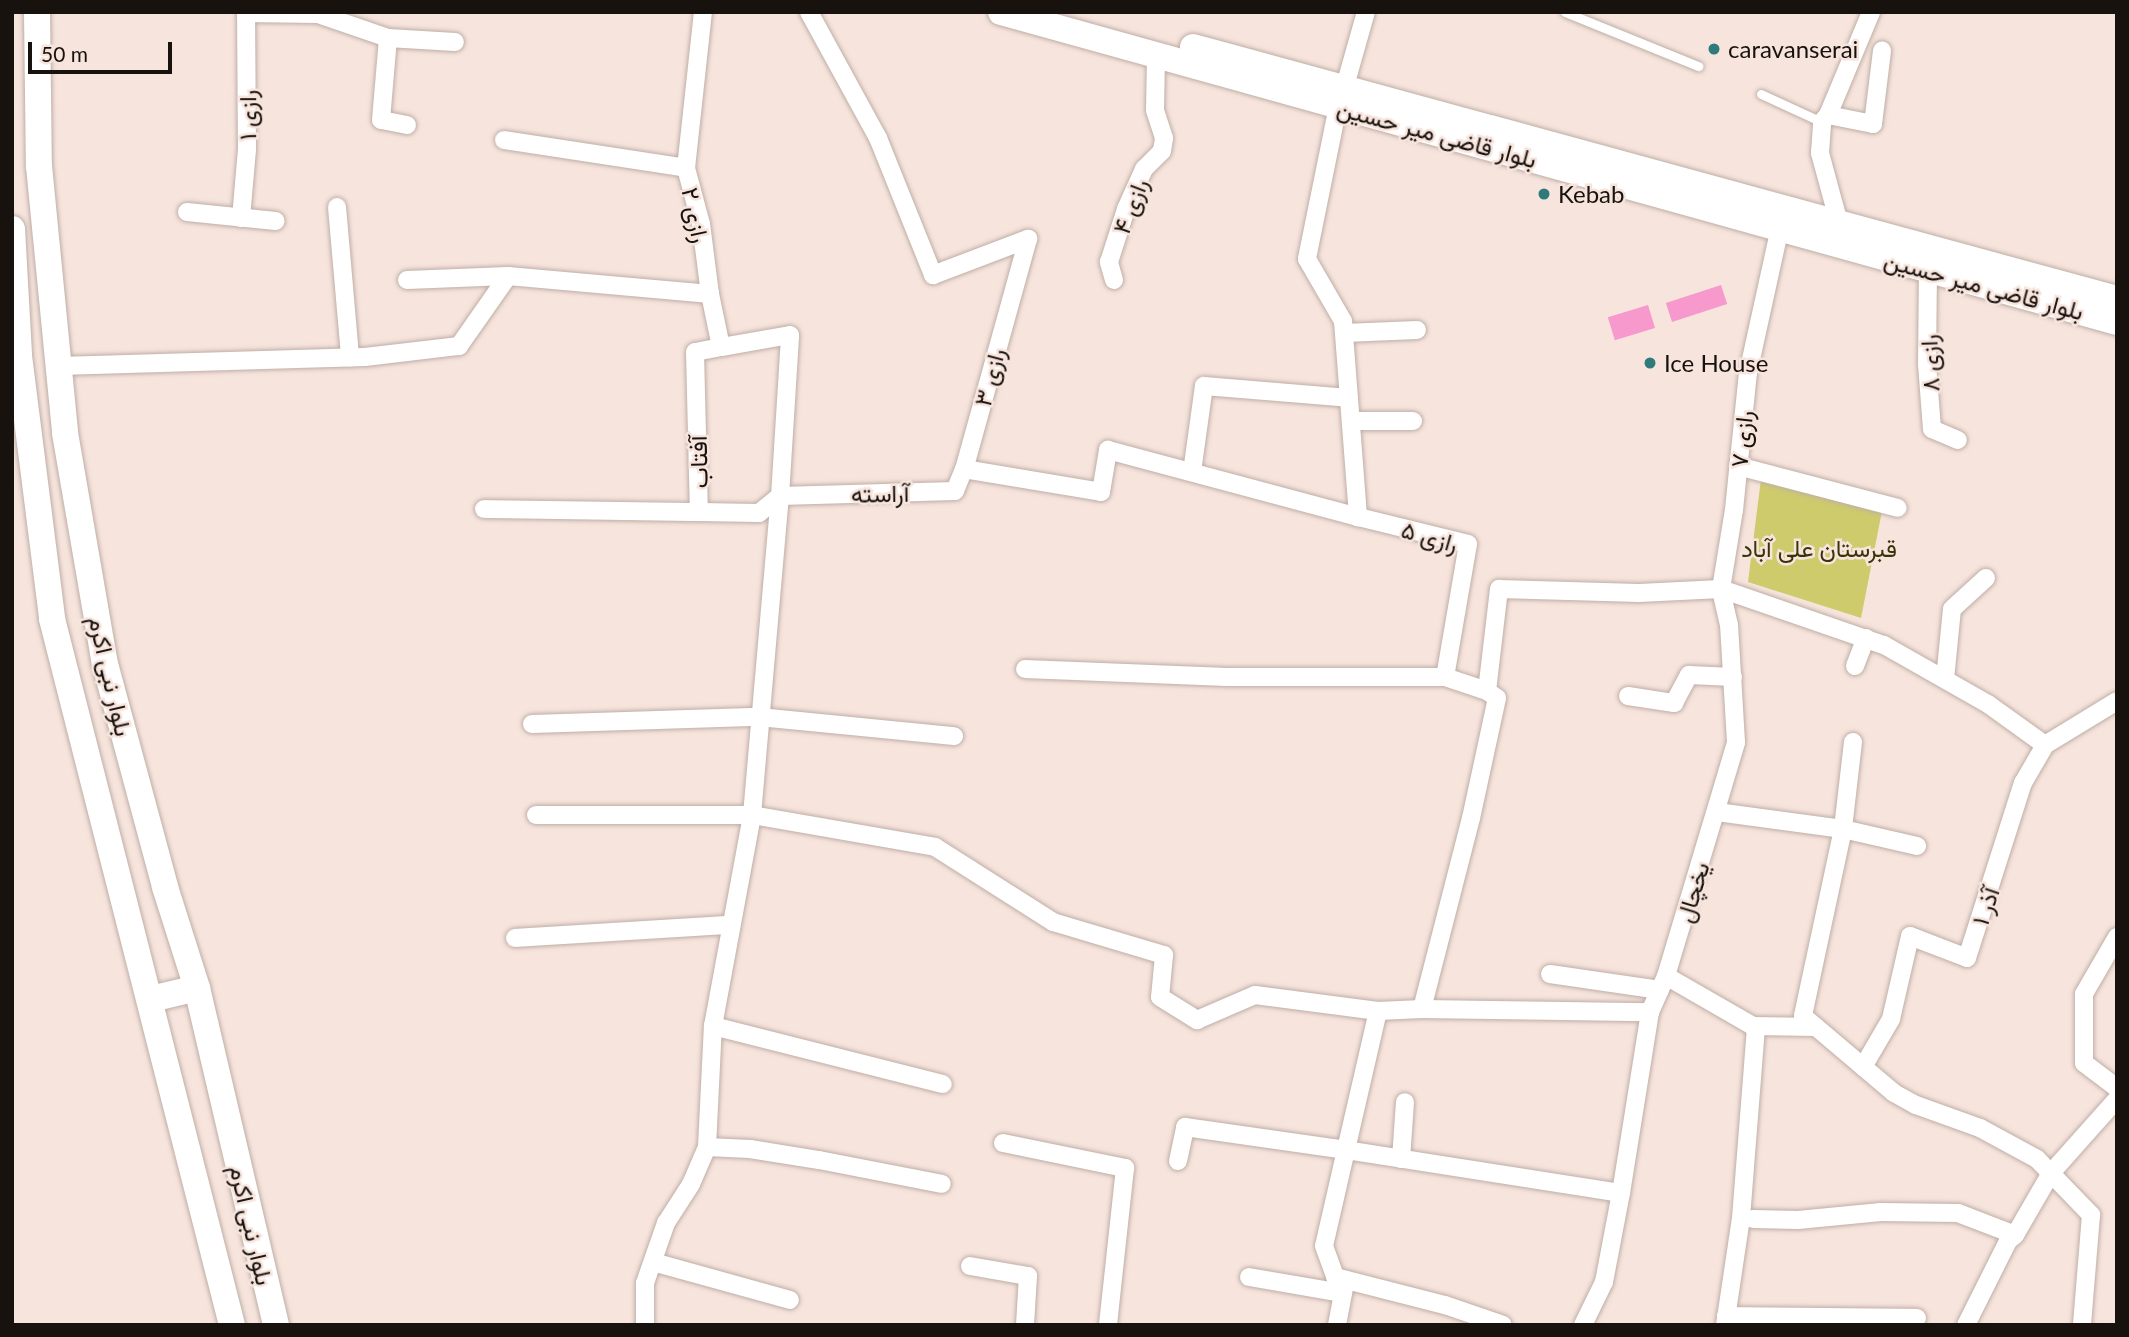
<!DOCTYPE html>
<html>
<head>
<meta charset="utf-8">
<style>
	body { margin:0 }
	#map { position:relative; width:2129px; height:1337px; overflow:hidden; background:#f7e5dd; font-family:Lato,Vazirmatn,sans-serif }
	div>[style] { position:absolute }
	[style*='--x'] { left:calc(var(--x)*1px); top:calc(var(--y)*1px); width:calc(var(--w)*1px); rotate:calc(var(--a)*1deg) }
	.green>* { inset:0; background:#cecb6d }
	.water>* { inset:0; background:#f799cc; transform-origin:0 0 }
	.roads { filter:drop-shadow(0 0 2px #bfaea6) drop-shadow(0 0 2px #bfaea6) }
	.lane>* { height:9px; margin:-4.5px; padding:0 4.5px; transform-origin:4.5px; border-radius:4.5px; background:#fff }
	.street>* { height:18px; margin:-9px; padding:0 9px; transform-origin:9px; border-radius:9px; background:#fff }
	.secondary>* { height:26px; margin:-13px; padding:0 13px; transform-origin:13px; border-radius:13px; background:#fff }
	.dots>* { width:19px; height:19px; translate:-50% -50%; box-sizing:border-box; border:4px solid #f7e5dd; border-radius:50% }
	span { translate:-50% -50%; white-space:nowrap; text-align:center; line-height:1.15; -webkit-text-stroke:5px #f7e5dd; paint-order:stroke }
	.poi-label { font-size:24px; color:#18120f }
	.left { translate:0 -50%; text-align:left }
	.street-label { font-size:24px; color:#18120f }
	.park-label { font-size:24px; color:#373507 }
	.frame { position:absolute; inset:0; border:14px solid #18120f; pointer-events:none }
	.scale { position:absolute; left:28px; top:42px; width:144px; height:32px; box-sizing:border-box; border:4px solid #18120f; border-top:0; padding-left:9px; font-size:21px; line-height:24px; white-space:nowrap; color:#18120f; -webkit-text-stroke:5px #f7e5dd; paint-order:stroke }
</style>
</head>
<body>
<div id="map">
	<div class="green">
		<i style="clip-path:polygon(1761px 479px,1883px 506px,1861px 618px,1748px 582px)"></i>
	</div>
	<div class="water">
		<i style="left:1721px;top:285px;width:20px;height:58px;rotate:72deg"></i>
		<i style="left:1648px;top:305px;width:24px;height:42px;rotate:73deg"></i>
	</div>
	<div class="roads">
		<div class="lane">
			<i style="--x:1565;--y:12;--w:144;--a:22.1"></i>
			<i style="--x:1761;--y:94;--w:67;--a:24.7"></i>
		</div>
		<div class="street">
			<i style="--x:809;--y:12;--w:144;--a:61.3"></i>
			<i style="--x:878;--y:138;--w:148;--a:68.1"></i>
			<i style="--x:933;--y:275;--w:102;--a:-20.8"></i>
			<i style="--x:1028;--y:239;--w:239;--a:105.5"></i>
			<i style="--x:964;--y:469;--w:139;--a:9.5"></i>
			<i style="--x:1101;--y:492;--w:43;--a:-80.5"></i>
			<i style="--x:1108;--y:450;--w:259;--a:15"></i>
			<i style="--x:246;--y:13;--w:72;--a:0.8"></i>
			<i style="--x:318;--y:14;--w:74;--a:18.9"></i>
			<i style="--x:1345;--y:86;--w:77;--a:-74.2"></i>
			<i style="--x:1338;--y:106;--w:156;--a:101.5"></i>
			<i style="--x:1307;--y:259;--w:72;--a:59.9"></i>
			<i style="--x:1343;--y:321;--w:197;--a:85.6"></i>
			<i style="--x:1358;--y:517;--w:113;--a:13.8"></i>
			<i style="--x:1468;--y:544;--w:135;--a:99.8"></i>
			<i style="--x:1445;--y:677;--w:44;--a:18.4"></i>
			<i style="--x:1487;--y:691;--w:103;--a:-83.3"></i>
			<i style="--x:1499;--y:589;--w:140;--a:1.6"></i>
			<i style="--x:1639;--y:593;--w:82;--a:-2.8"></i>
			<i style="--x:1721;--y:589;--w:172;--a:19"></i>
			<i style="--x:1884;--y:645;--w:120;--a:29.6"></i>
			<i style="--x:1988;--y:704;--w:70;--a:35.7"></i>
			<i style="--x:1828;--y:115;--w:112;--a:-67.3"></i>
			<i style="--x:407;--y:125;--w:26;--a:-169"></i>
			<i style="--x:381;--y:120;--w:82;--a:-85.1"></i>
			<i style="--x:388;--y:38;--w:67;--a:3.4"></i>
			<i style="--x:504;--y:140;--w:184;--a:8.7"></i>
			<i style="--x:337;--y:207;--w:151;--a:85"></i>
			<i style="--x:187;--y:212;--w:89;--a:5.8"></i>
			<i style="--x:241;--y:218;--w:68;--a:-85"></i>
			<i style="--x:247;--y:150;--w:138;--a:-90.4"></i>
			<i style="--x:1839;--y:223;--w:73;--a:-105.2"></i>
			<i style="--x:1820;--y:153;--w:31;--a:-86"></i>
			<i style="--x:1822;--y:122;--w:9;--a:-49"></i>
			<i style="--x:1828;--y:115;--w:46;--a:11.3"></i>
			<i style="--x:1873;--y:124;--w:74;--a:-83"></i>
			<i style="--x:1928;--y:269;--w:95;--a:90.6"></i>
			<i style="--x:1927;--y:364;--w:65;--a:85.6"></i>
			<i style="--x:1932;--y:429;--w:28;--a:23"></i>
			<i style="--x:407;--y:280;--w:101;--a:-2.3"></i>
			<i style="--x:508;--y:276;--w:203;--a:5.1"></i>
			<i style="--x:1114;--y:280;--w:19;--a:-106"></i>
			<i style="--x:1109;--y:262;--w:56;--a:-72.2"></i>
			<i style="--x:1126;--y:209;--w:44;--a:-65.8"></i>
			<i style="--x:1144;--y:169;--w:25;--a:-45"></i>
			<i style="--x:1162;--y:151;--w:13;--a:-81"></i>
			<i style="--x:1164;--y:138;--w:29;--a:-108"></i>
			<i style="--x:1155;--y:110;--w:54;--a:-88.9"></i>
			<i style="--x:1344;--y:333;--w:73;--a:-2.4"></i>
			<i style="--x:721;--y:347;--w:26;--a:169"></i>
			<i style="--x:695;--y:352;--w:160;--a:88.6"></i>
			<i style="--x:699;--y:512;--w:60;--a:1"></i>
			<i style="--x:759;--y:513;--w:27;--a:-39"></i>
			<i style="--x:780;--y:496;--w:175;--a:-1.6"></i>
			<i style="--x:955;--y:491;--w:24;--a:-68"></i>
			<i style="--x:59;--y:366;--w:306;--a:-1.7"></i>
			<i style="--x:365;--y:357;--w:95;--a:-6.7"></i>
			<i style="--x:459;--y:346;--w:85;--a:-55"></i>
			<i style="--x:1351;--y:421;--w:62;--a:0"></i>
			<i style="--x:1738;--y:466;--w:165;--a:14.7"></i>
			<i style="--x:1192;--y:472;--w:87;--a:-82.1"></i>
			<i style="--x:1204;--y:386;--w:145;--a:4.7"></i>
			<i style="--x:484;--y:509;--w:215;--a:0.8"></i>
			<i style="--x:1855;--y:666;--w:30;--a:-69"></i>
			<i style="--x:1025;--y:669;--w:202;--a:2.3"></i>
			<i style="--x:1227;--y:677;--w:218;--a:0"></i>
			<i style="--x:1945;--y:679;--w:70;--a:-84.3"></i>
			<i style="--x:1952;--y:609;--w:46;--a:-42.4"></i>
			<i style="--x:1487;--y:691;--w:12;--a:35"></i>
			<i style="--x:1497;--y:698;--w:123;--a:102.2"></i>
			<i style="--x:1471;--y:818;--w:197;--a:104.4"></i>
			<i style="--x:1422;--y:1009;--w:228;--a:0.8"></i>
			<i style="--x:1628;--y:696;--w:47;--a:8.7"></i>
			<i style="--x:1674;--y:703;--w:32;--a:-62"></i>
			<i style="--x:1689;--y:675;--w:44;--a:2.6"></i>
			<i style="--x:532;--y:724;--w:227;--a:-1.8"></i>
			<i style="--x:759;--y:717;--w:196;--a:5.6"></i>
			<i style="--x:1853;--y:742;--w:88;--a:96.6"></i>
			<i style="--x:1843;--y:829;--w:191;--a:102.1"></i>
			<i style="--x:1803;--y:1016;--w:119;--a:40.2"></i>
			<i style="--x:1894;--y:1093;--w:25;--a:29"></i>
			<i style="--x:1916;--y:1105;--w:68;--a:19.8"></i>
			<i style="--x:1980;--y:1128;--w:65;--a:28.5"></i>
			<i style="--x:2037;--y:1159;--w:78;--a:46"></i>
			<i style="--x:2091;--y:1215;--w:110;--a:94.7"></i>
			<i style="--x:1717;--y:812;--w:127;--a:7.7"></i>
			<i style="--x:1843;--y:829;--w:76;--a:12.9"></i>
			<i style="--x:536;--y:815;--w:216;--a:0"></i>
			<i style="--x:752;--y:815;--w:186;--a:9.9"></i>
			<i style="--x:935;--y:847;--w:140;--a:32.4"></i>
			<i style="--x:1053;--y:922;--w:116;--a:16.6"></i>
			<i style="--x:1164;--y:955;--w:42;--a:95.4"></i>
			<i style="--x:1160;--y:997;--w:44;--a:31.9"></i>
			<i style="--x:1197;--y:1020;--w:63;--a:-23.3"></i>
			<i style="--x:1255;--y:995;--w:124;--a:7.4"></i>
			<i style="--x:2117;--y:937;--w:66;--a:120.1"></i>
			<i style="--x:2084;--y:994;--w:69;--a:90"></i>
			<i style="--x:2084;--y:1063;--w:41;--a:37.1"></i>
			<i style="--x:515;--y:938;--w:215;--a:-3.5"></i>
			<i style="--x:1550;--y:974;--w:111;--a:8.3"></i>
			<i style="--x:1666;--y:976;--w:100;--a:29.9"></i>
			<i style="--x:1753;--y:1026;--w:63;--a:0.9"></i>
			<i style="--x:1422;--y:1009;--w:44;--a:177.4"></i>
			<i style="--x:1378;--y:1011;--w:143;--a:103"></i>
			<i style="--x:1346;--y:1150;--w:278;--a:8.9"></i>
			<i style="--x:1621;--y:1193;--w:183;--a:-80.9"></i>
			<i style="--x:1650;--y:1012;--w:39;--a:-66"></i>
			<i style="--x:1666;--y:976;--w:244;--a:-73.3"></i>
			<i style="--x:1736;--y:742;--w:117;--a:-93.4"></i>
			<i style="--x:1729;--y:625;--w:37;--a:-103"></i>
			<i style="--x:1721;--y:589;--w:80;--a:-80.7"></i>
			<i style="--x:1734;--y:510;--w:138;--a:-84.2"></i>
			<i style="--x:1748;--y:373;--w:158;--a:-77.6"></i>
			<i style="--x:713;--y:1026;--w:237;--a:14.2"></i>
			<i style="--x:1863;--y:1067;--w:56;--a:-59.7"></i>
			<i style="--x:1891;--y:1019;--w:85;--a:-77.1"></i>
			<i style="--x:1910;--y:936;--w:61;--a:21.1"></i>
			<i style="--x:1967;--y:958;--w:184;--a:-72.3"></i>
			<i style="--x:2023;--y:783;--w:44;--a:-59.9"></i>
			<i style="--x:2045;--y:745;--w:84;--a:-31.4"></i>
			<i style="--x:1003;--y:1143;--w:125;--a:11.6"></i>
			<i style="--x:1125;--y:1168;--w:158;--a:96.2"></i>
			<i style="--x:707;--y:1147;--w:43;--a:2.7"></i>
			<i style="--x:750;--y:1149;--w:70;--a:9.1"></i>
			<i style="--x:819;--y:1160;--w:125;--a:11"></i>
			<i style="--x:1401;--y:1159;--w:57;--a:-86"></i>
			<i style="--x:1178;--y:1161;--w:35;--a:-78"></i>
			<i style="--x:1185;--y:1127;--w:163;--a:8.1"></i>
			<i style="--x:1346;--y:1150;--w:98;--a:102.9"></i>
			<i style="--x:1324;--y:1246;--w:33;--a:70"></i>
			<i style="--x:1335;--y:1277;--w:114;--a:14.3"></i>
			<i style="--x:1445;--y:1305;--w:61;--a:19"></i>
			<i style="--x:1753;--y:1219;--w:45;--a:1.3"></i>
			<i style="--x:1798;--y:1220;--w:83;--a:-5.5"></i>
			<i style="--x:1881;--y:1212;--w:77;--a:0.7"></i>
			<i style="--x:1958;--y:1213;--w:61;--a:21.1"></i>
			<i style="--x:653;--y:1262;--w:142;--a:15.5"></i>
			<i style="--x:970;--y:1266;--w:59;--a:9.8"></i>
			<i style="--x:1028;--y:1276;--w:49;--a:93.5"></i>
			<i style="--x:1249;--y:1277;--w:95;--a:9.7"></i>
			<i style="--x:1726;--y:1316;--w:191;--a:0.6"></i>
			<i style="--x:645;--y:1325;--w:42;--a:-90"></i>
			<i style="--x:645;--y:1283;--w:64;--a:-70.7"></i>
			<i style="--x:666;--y:1223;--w:46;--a:-57.3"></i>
			<i style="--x:691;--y:1184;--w:40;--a:-66.6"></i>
			<i style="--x:707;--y:1147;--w:121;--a:-87.2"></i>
			<i style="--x:713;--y:1026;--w:215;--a:-79.5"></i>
			<i style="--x:752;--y:815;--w:320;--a:-85"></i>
			<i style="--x:780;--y:496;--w:161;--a:-86.4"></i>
			<i style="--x:790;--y:335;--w:70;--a:170.1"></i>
			<i style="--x:721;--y:347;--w:54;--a:-101.7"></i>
			<i style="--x:710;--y:294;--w:71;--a:-97.3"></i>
			<i style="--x:701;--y:224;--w:58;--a:-105"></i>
			<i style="--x:686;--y:168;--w:157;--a:-83.8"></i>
			<i style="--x:1337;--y:1325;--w:43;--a:-79.2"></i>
			<i style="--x:1583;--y:1325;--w:48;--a:-64"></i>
			<i style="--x:1604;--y:1282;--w:91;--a:-79.2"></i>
			<i style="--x:1725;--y:1325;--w:108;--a:-81.5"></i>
			<i style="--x:1741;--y:1218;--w:192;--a:-85.5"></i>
			<i style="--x:1966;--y:1325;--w:94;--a:-63.4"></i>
			<i style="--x:2008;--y:1241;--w:9;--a:-41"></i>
			<i style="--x:2015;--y:1235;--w:72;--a:-59.9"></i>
			<i style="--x:2051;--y:1173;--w:99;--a:-48.3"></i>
		</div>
		<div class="secondary">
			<i style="--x:37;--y:12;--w:154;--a:89.3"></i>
			<i style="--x:39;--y:166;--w:268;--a:84.4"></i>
			<i style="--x:65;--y:433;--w:234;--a:80.2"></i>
			<i style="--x:105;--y:664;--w:231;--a:74.9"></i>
			<i style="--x:165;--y:887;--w:106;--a:72.4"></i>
			<i style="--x:197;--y:988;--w:346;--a:76.8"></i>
			<i style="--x:1001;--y:12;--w:1158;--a:15.52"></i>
			<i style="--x:1193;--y:47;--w:958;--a:15.26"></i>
			<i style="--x:12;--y:229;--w:127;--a:86.8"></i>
			<i style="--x:19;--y:356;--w:265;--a:82.8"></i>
			<i style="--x:52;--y:619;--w:729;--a:75.7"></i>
			<i style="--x:151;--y:999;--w:47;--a:-13.4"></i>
		</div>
	</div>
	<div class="dots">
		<i style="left:1714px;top:49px;background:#307a7b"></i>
		<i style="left:1544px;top:194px;background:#307a7b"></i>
		<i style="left:1650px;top:363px;background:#307a7b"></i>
	</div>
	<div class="poi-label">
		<span class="left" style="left:1728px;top:49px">caravanserai</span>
		<span class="left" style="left:1558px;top:194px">Kebab</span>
		<span class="left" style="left:1664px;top:363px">Ice House</span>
	</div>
	<div class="street-label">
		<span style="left:247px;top:115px;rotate:-90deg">رازی ۱</span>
		<span style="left:1437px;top:133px;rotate:15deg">بلوار قاضی میر حسین</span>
		<span style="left:1130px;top:206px;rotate:-69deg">رازی ۴</span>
		<span style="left:696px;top:215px;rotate:78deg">رازی ۲</span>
		<span style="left:1984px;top:285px;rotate:15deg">بلوار قاضی میر حسین</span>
		<span style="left:1929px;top:363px;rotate:-92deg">رازی ۸</span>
		<span style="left:989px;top:377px;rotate:-75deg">رازی ۳</span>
		<span style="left:1741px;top:439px;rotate:-84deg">رازی ۷</span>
		<span style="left:698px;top:462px;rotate:-91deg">آفتاب</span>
		<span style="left:880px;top:493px;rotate:-1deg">آراسته</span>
		<span style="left:1430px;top:536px;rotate:16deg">رازی ۵</span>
		<span style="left:111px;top:676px;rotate:77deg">بلوار نبی اکرم</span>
		<span style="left:1692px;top:892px;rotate:-73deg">یخچال</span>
		<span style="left:1985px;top:906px;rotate:-71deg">آذر ۱</span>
		<span style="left:252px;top:1225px;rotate:77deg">بلوار نبی اکرم</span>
	</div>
	<div class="park-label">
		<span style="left:1819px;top:548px">قبرستان علی آباد</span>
	</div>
	<div class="frame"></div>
	<div class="scale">50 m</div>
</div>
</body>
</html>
